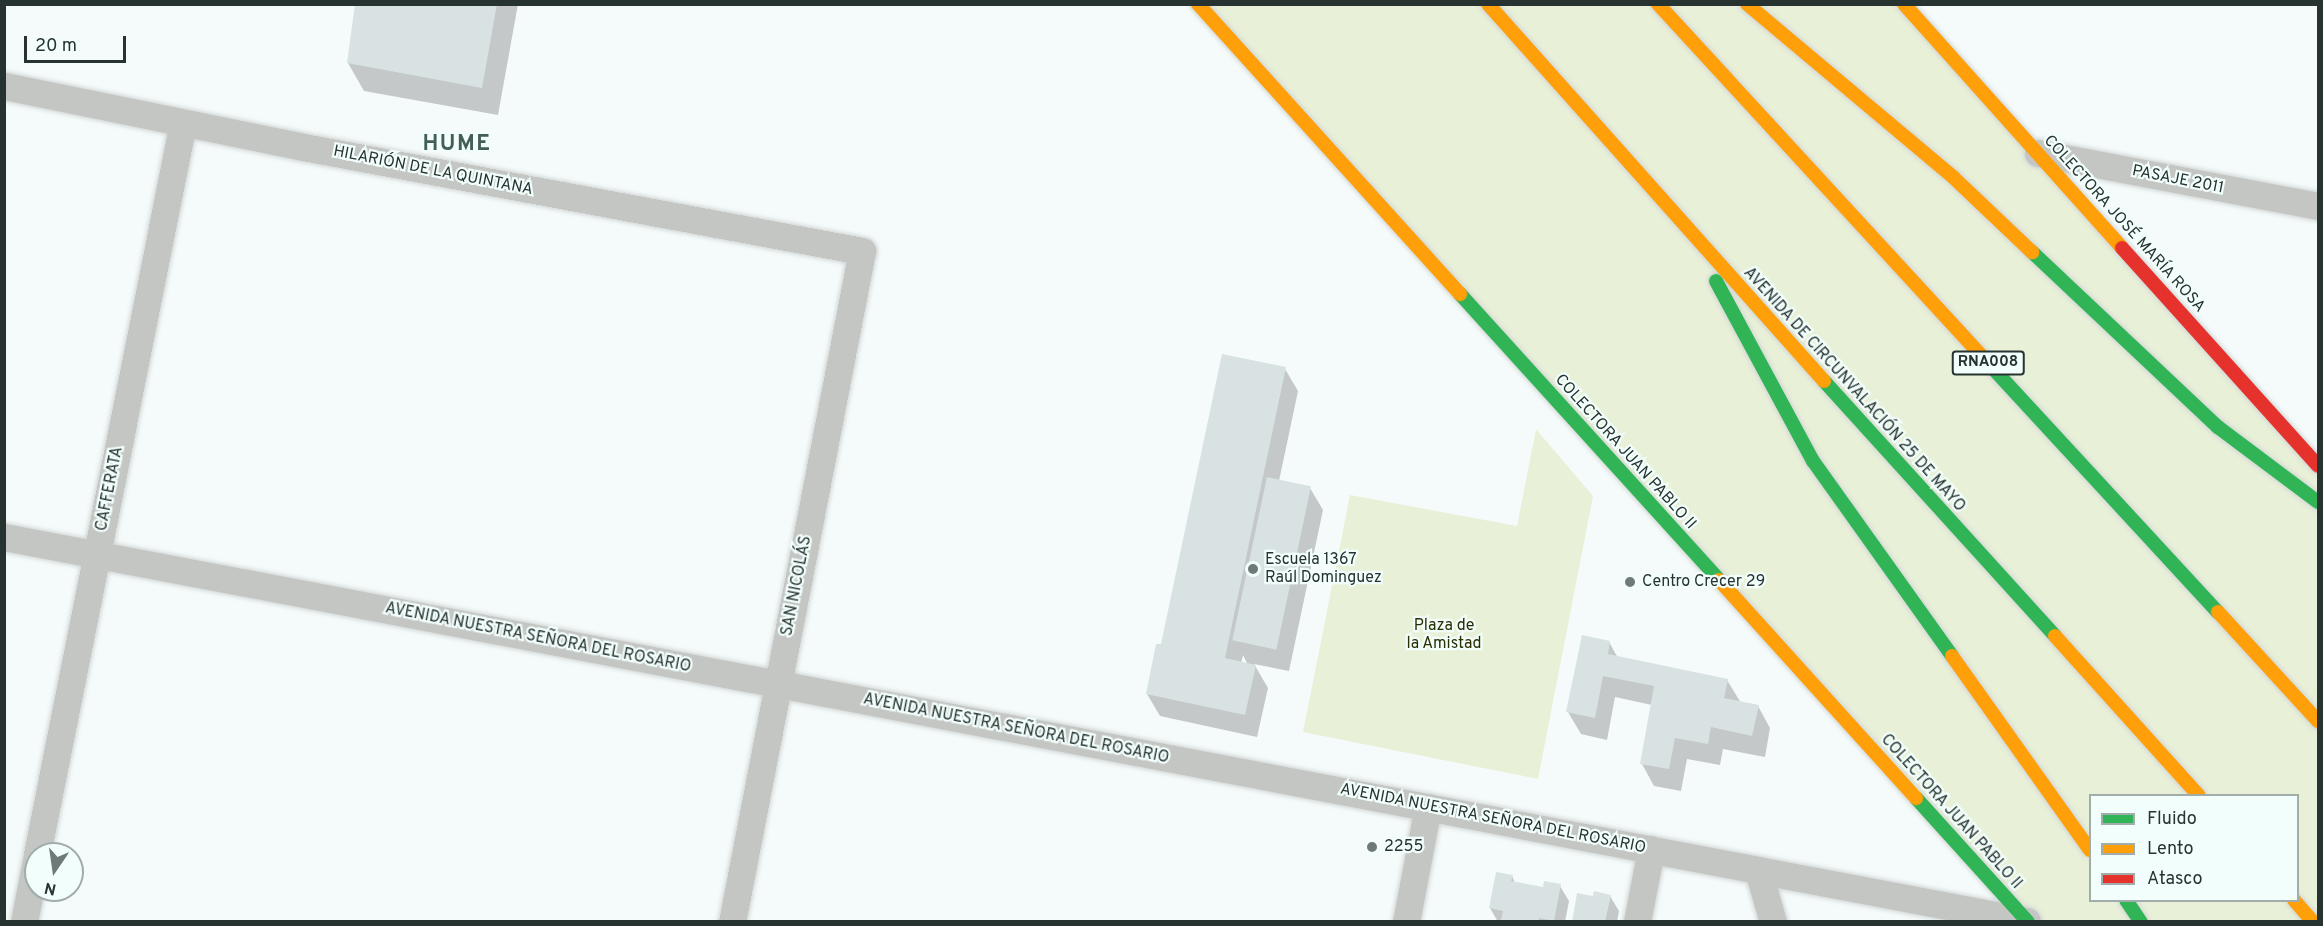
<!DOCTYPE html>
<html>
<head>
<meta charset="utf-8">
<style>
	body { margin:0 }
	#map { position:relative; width:2323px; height:926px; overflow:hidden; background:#f5fbfa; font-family:Overpass,sans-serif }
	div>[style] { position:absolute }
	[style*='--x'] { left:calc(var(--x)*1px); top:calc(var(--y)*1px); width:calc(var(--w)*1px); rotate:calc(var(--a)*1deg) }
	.green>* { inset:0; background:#e9f0d8 }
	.shadow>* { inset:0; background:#0003 }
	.building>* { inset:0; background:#d9e2e2; transform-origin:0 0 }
	.roads { filter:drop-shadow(0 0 2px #d1d6d5) drop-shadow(0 0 2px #d1d6d5) }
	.street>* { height:27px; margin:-13.5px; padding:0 13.5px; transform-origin:13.5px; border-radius:13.5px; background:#c4c6c4 }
	.fast>* { height:14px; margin:-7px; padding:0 7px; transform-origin:7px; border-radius:7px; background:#30b455 }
	.slow>* { height:14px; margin:-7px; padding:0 7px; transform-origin:7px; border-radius:7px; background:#ff9f0a }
	.jam>* { height:14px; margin:-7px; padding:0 7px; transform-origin:7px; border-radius:7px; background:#e5322d }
	.dots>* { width:16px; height:16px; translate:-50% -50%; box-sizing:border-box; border:3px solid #f2fefb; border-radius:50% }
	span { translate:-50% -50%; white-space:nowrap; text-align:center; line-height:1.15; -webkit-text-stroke:4.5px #f2fefb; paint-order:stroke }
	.shield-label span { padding:2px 4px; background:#f2fefb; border:2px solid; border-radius:4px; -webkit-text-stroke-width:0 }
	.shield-label { font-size:15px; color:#273330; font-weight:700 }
	.street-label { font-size:16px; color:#273330 }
	.poi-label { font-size:16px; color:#273330 }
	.left { translate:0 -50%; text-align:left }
	.park-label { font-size:16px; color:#2a2f00 }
	.district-label { font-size:22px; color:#435e57; font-weight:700; letter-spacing:1.5px }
	.frame { position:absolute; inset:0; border:6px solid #273330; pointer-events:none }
	.legend { position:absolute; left:2089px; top:794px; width:210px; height:108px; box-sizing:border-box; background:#f2fefb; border:2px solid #a1adaa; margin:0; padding:8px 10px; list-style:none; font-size:18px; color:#273330 }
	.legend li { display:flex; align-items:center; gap:12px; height:30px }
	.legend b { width:30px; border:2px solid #a1adaa }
	.north { position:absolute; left:24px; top:842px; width:60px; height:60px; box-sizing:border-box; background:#f2fefb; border:2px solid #a1adaa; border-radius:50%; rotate:193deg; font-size:16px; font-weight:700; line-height:24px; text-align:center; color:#273330 }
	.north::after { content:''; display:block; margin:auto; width:21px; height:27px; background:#6f7977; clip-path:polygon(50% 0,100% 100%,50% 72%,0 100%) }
	.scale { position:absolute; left:24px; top:36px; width:102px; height:27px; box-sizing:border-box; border:3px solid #273330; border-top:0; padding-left:8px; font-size:18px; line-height:21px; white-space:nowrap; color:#273330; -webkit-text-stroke:4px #f2fefb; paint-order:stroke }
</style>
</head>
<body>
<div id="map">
	<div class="green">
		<i style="clip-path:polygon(evenodd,1198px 5px,1904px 5px,2318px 466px,2318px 921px,2028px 921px,1198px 5px,2090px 796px,2298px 796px,2298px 900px,2090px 900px,2090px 796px)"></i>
		<i style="clip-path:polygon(1536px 429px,1593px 496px,1538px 779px,1303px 732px,1350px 495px,1517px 526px)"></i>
	</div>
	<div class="shadow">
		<i style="clip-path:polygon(357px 4px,518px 4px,498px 115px,364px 91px,348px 63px)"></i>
		<i style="clip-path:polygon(evenodd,1285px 369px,1298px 391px,1279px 481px,1310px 488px,1323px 510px,1289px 671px,1254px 664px,1268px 688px,1257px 737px,1160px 716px,1147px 694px,1162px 646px,1285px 369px,1243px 655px,1248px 665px,1241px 663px,1243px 655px)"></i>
		<i style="clip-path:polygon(1609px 642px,1618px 658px,1727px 680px,1741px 703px,1758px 706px,1770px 728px,1765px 757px,1723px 749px,1720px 765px,1687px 759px,1681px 791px,1654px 786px,1642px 764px,1652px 705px,1615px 697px,1607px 740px,1581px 734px,1568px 712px)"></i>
		<i style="clip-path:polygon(1512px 876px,1515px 883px,1545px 889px,1560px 886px,1569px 901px,1565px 922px,1498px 922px,1490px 908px)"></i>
		<i style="clip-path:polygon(1610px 896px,1619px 911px,1617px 922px,1573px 922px)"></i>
	</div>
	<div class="building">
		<i style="clip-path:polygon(355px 4px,497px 4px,482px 88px,347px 63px)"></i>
		<i style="clip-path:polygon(1222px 354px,1286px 367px,1225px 658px,1256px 665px,1245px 715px,1146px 694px,1156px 644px,1161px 644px)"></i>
		<i style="left:1267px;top:477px;width:45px;height:167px;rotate:12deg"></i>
		<i style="clip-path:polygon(1582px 635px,1610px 641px,1608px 654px,1728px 679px,1724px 698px,1759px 705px,1752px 736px,1711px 727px,1708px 744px,1675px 738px,1669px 769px,1640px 764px,1654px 686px,1603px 676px,1595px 718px,1566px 712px)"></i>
		<i style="clip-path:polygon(1496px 872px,1513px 875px,1511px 881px,1543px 887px,1544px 881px,1561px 884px,1554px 921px,1539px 918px,1539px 922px,1501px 921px,1503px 911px,1489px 908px)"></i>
		<i style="clip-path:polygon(1594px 891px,1611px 895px,1605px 922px,1572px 922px,1577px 893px,1593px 896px)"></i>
	</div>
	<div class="roads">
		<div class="street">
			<i style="--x:4;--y:86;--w:300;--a:11.5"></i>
			<i style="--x:298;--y:146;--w:574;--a:10.55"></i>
			<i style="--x:862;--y:251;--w:683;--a:100.96"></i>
			<i style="--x:2038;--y:153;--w:285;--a:10.7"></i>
			<i style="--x:4;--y:537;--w:2059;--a:10.75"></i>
			<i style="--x:37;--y:854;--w:745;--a:-78.71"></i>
			<i style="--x:1758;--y:870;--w:54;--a:73.9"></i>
			<i style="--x:24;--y:922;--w:62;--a:-78.9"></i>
			<i style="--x:1406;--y:922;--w:117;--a:-79.2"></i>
			<i style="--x:1637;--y:922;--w:74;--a:-79.1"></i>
		</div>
		<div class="fast">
			<i style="--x:2032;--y:252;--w:255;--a:43.3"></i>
			<i style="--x:2218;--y:427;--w:125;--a:36.9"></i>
			<i style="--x:1716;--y:281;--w:204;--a:61.7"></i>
			<i style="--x:1813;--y:461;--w:239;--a:54.5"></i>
			<i style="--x:1460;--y:294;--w:386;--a:47.8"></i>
			<i style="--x:1988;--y:363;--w:339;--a:47.3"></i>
			<i style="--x:1824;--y:381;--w:344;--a:47.8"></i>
			<i style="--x:1916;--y:798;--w:167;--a:47.9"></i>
			<i style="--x:2126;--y:900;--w:27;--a:56"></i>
		</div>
		<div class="slow">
			<i style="--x:1198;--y:4;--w:391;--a:47.9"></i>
			<i style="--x:1488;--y:4;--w:505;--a:48.29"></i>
			<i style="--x:1658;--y:4;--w:488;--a:47.4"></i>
			<i style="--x:1747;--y:4;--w:270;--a:40"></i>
			<i style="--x:1954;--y:178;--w:108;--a:43.5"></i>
			<i style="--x:1904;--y:4;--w:327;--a:48.2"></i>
			<i style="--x:1719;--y:580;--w:294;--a:47.9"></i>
			<i style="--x:2218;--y:612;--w:148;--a:47.5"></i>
			<i style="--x:2055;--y:636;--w:215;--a:48"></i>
			<i style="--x:1952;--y:656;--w:238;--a:54.6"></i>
			<i style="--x:2294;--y:900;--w:29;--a:49"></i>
		</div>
		<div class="jam">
			<i style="--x:2122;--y:248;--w:293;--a:48"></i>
		</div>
	</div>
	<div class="dots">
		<i style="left:1253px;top:569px;background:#6f7977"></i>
		<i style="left:1630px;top:582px;background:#6f7977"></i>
		<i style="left:1372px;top:847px;background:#6f7977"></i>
	</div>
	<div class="shield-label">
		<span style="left:1988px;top:363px">RNA008</span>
	</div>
	<div class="street-label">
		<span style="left:433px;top:171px;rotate:11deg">HILARIÓN DE LA QUINTANA</span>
		<span style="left:2178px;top:180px;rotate:11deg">PASAJE 2011</span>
		<span style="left:2124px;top:224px;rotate:48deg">COLECTORA JOSÉ MARÍA ROSA</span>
		<span style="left:1854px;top:390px;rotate:48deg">AVENIDA DE CIRCUNVALACIÓN 25 DE MAYO</span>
		<span style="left:1625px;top:452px;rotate:48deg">COLECTORA JUAN PABLO II</span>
		<span style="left:110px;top:489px;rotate:-79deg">CAFFERATA</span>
		<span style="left:797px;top:586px;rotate:-79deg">SAN NICOLÁS</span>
		<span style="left:538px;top:638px;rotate:11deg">AVENIDA NUESTRA SEÑORA DEL ROSARIO</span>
		<span style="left:1016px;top:729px;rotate:11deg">AVENIDA NUESTRA SEÑORA DEL ROSARIO</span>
		<span style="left:1951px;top:812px;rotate:48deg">COLECTORA JUAN PABLO II</span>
		<span style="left:1493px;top:819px;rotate:11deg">AVENIDA NUESTRA SEÑORA DEL ROSARIO</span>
	</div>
	<div class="poi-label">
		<span class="left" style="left:1265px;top:569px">Escuela 1367<br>Raúl Dominguez</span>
		<span class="left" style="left:1642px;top:582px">Centro Crecer 29</span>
		<span class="left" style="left:1384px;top:847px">2255</span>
	</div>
	<div class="park-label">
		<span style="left:1444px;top:635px">Plaza de<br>la Amistad</span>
	</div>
	<div class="district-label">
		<span style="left:457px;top:145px">HUME</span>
	</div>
	<div class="frame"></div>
	<ul class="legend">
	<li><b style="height:8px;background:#30b455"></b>Fluido</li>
	<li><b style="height:8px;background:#ff9f0a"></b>Lento</li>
	<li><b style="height:8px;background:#e5322d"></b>Atasco</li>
	</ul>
	<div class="north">N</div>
	<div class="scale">20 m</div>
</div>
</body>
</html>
